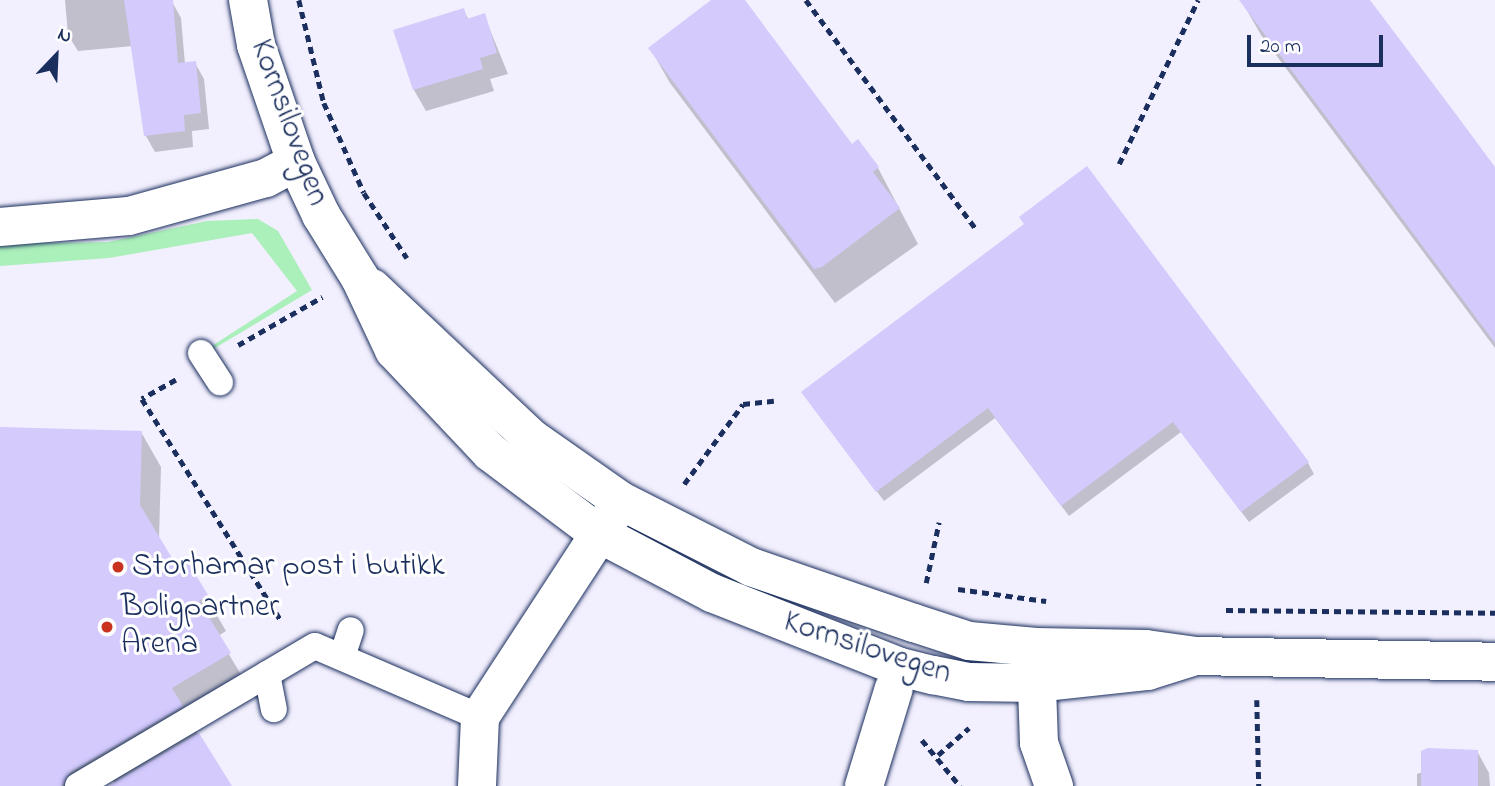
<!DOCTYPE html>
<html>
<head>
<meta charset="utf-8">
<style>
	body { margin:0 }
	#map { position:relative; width:1495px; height:786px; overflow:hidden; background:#f2effe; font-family:"Indie Flower",sans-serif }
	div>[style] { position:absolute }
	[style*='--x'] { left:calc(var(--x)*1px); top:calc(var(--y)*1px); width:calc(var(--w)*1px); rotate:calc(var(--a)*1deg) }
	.green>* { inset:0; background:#abefba }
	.shadow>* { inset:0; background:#0003 }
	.building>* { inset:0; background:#d4cafc }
	.path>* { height:4.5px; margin-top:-2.25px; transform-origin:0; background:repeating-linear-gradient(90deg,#1b2f5e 0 7px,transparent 0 12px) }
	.roads { filter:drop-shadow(0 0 2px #1b2f5e) drop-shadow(0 0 2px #1b2f5e) }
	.service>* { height:26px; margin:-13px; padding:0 13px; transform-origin:13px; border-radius:13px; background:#fff }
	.pedestrian>* { height:38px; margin:-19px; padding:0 19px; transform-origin:19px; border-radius:19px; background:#fff }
	.minor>* { height:38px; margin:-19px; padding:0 19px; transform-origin:19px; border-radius:19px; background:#fff }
	.secondary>* { height:38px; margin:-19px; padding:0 19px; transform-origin:19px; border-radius:19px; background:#fff }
	.dots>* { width:19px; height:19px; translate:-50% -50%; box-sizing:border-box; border:4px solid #fff; border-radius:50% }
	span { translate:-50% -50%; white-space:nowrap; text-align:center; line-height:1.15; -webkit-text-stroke:6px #fff; paint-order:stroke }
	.street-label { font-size:32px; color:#1b2f5e }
	.poi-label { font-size:32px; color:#1b2f5e }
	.left { translate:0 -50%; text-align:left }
	.north { position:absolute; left:21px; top:21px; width:70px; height:70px; -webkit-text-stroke:5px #fff; paint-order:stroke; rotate:23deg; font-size:19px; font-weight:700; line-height:28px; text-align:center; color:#1b2f5e }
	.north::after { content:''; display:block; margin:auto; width:24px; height:32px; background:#1b2f5e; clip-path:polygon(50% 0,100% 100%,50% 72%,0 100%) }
	.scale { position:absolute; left:1247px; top:35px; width:136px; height:32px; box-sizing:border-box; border:4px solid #1b2f5e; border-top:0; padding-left:9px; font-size:21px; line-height:24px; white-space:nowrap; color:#1b2f5e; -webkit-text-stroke:5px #fff; paint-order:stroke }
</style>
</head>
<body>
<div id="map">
	<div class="green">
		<i style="clip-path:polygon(258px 219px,278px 231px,312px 290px,210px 351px,207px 349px,297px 291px,252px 233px,109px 258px,0 266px,0 244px,108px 242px,207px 221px)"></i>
	</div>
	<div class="shadow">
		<i style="clip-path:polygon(65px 0,171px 0,181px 18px,185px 64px,195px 63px,204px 79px,209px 129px,192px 131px,193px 147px,155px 152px,146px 136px,133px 46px,78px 51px,68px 35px)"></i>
		<i style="clip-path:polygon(714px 0,742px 0,852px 146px,858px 142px,878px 168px,918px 244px,835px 303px,670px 83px,650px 48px)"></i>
		<i style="clip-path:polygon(1241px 0,1368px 0,1495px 169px,1495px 348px,1261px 35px)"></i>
		<i style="clip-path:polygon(463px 10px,469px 20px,484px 15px,508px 74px,490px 79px,494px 91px,426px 111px,414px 90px,395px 31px)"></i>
		<i style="clip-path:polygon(1025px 225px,1308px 463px,1314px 474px,1249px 522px,1181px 432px,1069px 516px,995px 418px,884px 501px,803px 393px)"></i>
		<i style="clip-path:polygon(0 432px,141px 432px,161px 467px,159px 539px,178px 570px,187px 564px,226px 631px,218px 636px,249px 688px,191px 723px,230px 786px,116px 786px,109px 774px,89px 786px,0 786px)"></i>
		<i style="clip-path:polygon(1477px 751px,1489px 773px,1490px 786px,1417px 786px,1417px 774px)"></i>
	</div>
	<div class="building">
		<i style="clip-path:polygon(124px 0,173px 0,178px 63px,196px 61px,201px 113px,184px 115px,185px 131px,144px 136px)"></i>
		<i style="clip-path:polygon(711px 0,745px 0,852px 144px,858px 139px,879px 167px,873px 172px,900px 208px,822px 267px,814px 269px,648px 48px)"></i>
		<i style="clip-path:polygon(1239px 0,1370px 0,1455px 113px,1495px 167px,1495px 343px)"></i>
		<i style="clip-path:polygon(464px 8px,467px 19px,485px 13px,497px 53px,480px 58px,483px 69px,413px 90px,393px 30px)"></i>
		<i style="clip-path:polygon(1087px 166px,1309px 462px,1241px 512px,1173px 422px,1061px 506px,988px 408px,876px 492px,801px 392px,1024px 224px,1019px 217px)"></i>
		<i style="clip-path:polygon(0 427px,142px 431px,140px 505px,178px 568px,188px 562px,208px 595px,199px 601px,231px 653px,172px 688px,183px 706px,70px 772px,62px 786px,0 786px)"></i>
		<i style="clip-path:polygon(199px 733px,232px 786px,109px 786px)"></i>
		<i style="clip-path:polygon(1428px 748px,1478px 750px,1478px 786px,1421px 786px,1421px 751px)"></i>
	</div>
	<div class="path">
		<i style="--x:299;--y:0;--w:106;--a:76.4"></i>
		<i style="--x:324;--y:103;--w:98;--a:66"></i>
		<i style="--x:364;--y:193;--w:78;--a:56.5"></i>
		<i style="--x:806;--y:0;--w:287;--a:53.4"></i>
		<i style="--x:1119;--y:164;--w:182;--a:-64.3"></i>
		<i style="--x:238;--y:345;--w:97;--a:-29.7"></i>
		<i style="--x:176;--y:380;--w:39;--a:151"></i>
		<i style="--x:142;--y:399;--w:263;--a:57.9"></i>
		<i style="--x:684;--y:484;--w:99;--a:-53.6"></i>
		<i style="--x:743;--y:404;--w:31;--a:-6"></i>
		<i style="--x:926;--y:583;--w:62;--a:-78"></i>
		<i style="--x:958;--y:589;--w:89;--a:7.8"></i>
		<i style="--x:1226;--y:610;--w:269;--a:0.6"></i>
		<i style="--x:1257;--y:700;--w:86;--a:88.7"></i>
		<i style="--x:922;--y:740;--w:60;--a:50.4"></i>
		<i style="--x:938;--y:755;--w:41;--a:-41.1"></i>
	</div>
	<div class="roads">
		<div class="service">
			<i style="--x:201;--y:353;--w:35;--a:57"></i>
			<i style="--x:342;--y:657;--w:28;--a:-72"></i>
			<i style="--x:267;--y:674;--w:36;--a:79"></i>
			<i style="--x:78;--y:786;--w:275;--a:-30.6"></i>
			<i style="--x:315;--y:646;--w:180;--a:23.3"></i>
		</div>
		<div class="pedestrian">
			<i style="--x:864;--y:786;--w:102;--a:-73"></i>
		</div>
		<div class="minor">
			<i style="--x:0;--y:227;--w:129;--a:-4.9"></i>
			<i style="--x:129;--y:216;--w:142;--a:-15.5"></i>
			<i style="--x:266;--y:178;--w:34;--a:-28"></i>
			<i style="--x:477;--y:786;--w:69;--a:-87.5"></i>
			<i style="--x:480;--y:717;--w:251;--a:-56.9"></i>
		</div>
		<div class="secondary">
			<i style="--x:248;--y:0;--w:46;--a:79.9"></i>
			<i style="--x:256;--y:45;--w:124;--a:71.1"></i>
			<i style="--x:296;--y:162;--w:59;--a:64.7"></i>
			<i style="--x:321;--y:215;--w:74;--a:58.2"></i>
			<i style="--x:360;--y:278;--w:80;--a:64.7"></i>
			<i style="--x:394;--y:350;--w:140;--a:46.7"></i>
			<i style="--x:490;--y:452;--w:135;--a:36.9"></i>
			<i style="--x:598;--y:533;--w:129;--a:27.8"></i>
			<i style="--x:712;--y:593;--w:202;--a:21.5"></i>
			<i style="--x:900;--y:667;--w:34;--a:14"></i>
			<i style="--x:933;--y:675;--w:37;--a:11"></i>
			<i style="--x:969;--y:682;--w:66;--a:0.9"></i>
			<i style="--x:1035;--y:683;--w:114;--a:-6.1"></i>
			<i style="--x:1148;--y:671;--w:49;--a:-17.7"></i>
			<i style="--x:372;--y:288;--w:219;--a:43.3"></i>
			<i style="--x:531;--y:438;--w:110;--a:35"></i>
			<i style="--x:621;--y:501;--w:146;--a:26.9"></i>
			<i style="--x:751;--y:567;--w:172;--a:19"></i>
			<i style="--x:914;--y:623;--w:58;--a:18.1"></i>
			<i style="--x:969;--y:641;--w:67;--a:5.1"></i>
			<i style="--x:1036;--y:647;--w:110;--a:1"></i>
			<i style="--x:1146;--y:649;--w:49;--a:8.1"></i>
			<i style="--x:1195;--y:656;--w:300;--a:1.1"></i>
			<i style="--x:1036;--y:658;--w:85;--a:88"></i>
			<i style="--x:1039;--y:743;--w:46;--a:70.8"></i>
		</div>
	</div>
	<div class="dots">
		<i style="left:118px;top:567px;background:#c8321e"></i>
		<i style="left:107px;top:627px;background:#c8321e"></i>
	</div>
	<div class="street-label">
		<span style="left:288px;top:123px;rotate:70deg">Kornsilovegen</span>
		<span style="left:867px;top:649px;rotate:18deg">Kornsilovegen</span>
	</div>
	<div class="poi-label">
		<span class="left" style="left:132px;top:567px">Storhamar post i butikk</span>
		<span class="left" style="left:121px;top:627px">Boligpartner<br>Arena</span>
	</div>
	<div class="north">N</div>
	<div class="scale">20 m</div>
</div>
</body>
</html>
